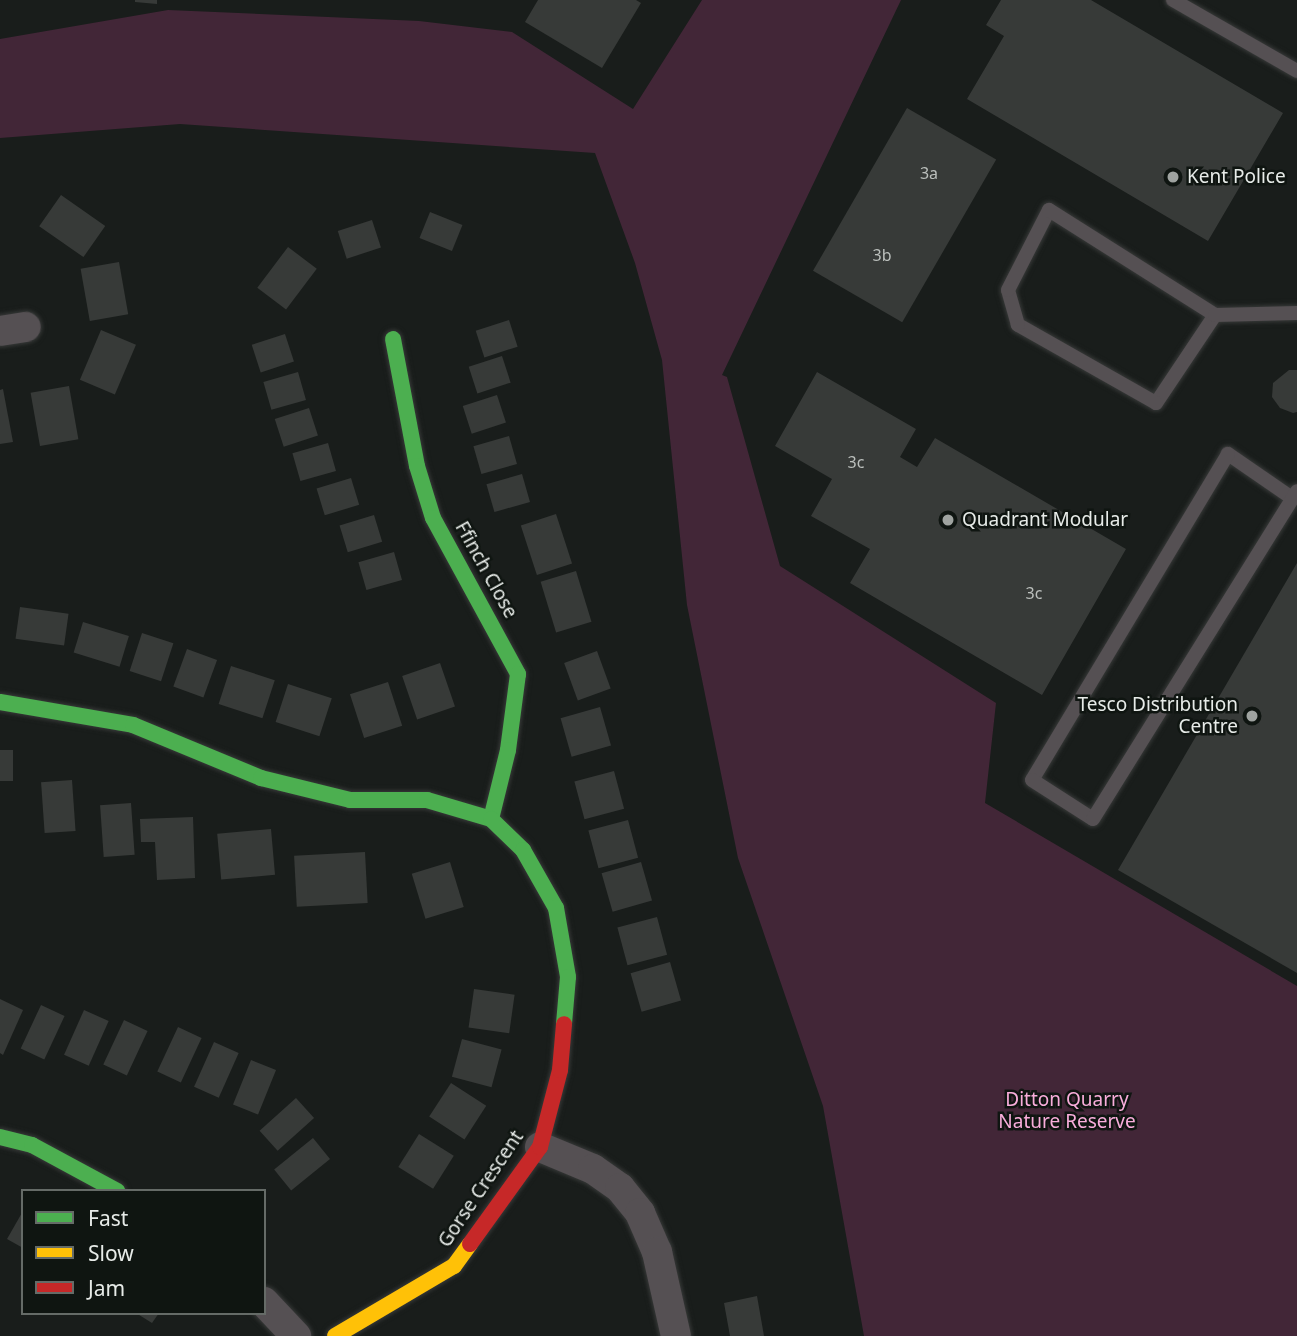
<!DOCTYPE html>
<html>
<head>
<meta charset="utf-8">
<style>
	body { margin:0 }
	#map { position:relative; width:1297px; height:1336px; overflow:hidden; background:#191d1b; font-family:"Noto Sans",sans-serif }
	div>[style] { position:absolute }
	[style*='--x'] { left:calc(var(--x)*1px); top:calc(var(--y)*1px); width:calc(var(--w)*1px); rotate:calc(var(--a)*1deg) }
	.green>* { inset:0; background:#422637 }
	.building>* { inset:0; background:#373a38; transform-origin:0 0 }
	.roads { filter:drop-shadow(0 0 2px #373938) drop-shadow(0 0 2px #373938) }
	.lane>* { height:14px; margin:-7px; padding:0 7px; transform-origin:7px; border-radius:7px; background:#555053 }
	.street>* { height:30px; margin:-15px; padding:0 15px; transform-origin:15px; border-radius:15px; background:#555053 }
	.fast>* { height:16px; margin:-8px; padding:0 8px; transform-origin:8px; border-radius:8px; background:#4caf50 }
	.slow>* { height:16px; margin:-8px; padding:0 8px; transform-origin:8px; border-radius:8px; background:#ffc107 }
	.jam>* { height:16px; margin:-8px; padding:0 8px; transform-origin:8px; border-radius:8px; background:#c62828 }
	.dots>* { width:19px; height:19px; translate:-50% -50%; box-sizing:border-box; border:4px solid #0f1511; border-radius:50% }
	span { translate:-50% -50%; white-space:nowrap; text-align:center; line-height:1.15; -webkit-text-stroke:5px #0f1511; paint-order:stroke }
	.number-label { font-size:16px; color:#bbbfbc }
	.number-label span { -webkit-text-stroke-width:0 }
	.poi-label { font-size:19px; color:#e7ebe8 }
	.left { translate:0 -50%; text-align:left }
	.right { translate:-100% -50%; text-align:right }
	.street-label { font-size:19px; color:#e7ebe8 }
	.park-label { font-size:19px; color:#f9addb }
	.legend { position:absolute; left:21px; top:1189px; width:245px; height:126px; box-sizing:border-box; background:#0f1511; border:2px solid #656b67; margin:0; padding:9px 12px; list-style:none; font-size:21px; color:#e7ebe8 }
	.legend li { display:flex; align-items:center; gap:14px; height:35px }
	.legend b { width:35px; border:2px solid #656b67 }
</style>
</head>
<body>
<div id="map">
	<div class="green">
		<i style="clip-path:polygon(702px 0,901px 0,722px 375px,727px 377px,780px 566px,996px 703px,985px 803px,1297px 986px,1297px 1336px,864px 1336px,823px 1106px,738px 858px,687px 605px,662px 360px,635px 263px,595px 153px,180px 124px,0 138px,0 39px,168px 10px,419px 21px,512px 32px,633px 109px)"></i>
	</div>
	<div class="building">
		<i style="clip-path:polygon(135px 0,157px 0,157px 4px,135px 2px)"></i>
		<i style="clip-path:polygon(538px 0,636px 0,641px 3px,602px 68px,525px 22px)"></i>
		<i style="clip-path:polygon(1001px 0,1091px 0,1283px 113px,1208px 241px,967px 99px,1004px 36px,986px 25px)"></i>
		<i style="left:907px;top:108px;width:103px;height:188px;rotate:30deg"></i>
		<i style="left:61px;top:195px;width:54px;height:38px;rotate:35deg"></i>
		<i style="left:430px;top:212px;width:35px;height:28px;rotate:22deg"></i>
		<i style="left:372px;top:220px;width:29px;height:36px;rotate:72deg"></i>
		<i style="left:288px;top:247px;width:36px;height:51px;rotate:37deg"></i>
		<i style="left:119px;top:262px;width:53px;height:39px;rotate:80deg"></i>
		<i style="left:509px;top:320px;width:28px;height:35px;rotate:72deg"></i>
		<i style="left:101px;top:330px;width:38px;height:54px;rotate:23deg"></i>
		<i style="left:285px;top:334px;width:29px;height:35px;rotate:72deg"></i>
		<i style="left:502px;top:356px;width:28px;height:35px;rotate:72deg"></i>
		<i style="clip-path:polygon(1289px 370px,1297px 370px,1297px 412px,1293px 413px,1280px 408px,1272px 397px,1273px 383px)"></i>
		<i style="left:298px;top:372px;width:29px;height:36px;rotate:74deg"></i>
		<i style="clip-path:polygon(817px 372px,916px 429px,900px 457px,917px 467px,935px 438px,1126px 549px,1042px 695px,850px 583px,870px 549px,811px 516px,832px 479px,775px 446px)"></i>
		<i style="left:69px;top:386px;width:54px;height:39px;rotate:80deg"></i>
		<i style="clip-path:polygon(3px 389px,13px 442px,0 444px,0 390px)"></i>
		<i style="left:497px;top:395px;width:29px;height:36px;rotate:72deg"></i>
		<i style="left:309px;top:408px;width:29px;height:36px;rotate:72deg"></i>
		<i style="left:509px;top:436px;width:29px;height:37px;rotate:74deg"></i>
		<i style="left:328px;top:443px;width:29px;height:37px;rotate:74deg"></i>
		<i style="left:522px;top:474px;width:29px;height:37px;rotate:74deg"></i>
		<i style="left:351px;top:478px;width:28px;height:36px;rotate:73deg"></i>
		<i style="left:556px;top:514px;width:52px;height:37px;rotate:72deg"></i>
		<i style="left:374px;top:515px;width:28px;height:36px;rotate:73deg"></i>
		<i style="left:394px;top:552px;width:29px;height:37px;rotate:74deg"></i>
		<i style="clip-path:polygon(1297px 563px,1297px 973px,1118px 870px)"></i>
		<i style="left:576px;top:571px;width:53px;height:37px;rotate:73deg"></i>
		<i style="left:20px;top:607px;width:49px;height:32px;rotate:8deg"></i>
		<i style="left:83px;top:622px;width:48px;height:32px;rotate:17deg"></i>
		<i style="left:142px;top:633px;width:33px;height:40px;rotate:18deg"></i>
		<i style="left:187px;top:649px;width:32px;height:40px;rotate:20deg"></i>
		<i style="left:597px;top:651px;width:40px;height:35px;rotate:70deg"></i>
		<i style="left:440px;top:663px;width:46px;height:40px;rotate:71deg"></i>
		<i style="left:231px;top:666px;width:46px;height:40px;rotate:18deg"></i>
		<i style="left:388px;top:682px;width:46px;height:40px;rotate:72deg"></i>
		<i style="left:288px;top:684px;width:46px;height:40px;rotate:18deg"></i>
		<i style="left:600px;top:707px;width:40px;height:41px;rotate:74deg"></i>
		<i style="left:0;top:750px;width:13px;height:31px"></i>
		<i style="left:614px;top:771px;width:39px;height:41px;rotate:75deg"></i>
		<i style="left:72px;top:780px;width:51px;height:31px;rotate:86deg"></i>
		<i style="left:131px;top:803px;width:52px;height:31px;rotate:86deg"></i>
		<i style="clip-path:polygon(193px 817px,195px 878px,157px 880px,155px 842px,141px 842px,140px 819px)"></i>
		<i style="left:628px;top:820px;width:39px;height:41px;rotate:75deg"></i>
		<i style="left:271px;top:829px;width:46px;height:54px;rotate:85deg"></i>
		<i style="left:365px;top:852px;width:51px;height:71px;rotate:87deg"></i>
		<i style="left:450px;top:862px;width:47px;height:40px;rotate:73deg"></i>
		<i style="left:641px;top:862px;width:40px;height:41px;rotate:74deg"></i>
		<i style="left:657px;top:917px;width:39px;height:41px;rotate:75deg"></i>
		<i style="left:670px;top:962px;width:40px;height:41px;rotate:74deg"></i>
		<i style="left:474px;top:989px;width:41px;height:39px;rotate:8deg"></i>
		<i style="clip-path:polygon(0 999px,23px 1010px,3px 1055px,0 1053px)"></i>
		<i style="left:41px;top:1005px;width:26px;height:48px;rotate:25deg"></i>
		<i style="left:84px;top:1010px;width:27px;height:49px;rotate:24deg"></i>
		<i style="left:124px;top:1020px;width:26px;height:49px;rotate:25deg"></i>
		<i style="left:178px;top:1027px;width:26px;height:49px;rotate:25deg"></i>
		<i style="left:462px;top:1039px;width:41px;height:39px;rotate:15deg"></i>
		<i style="left:214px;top:1042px;width:27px;height:49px;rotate:24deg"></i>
		<i style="left:251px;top:1060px;width:27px;height:48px;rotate:22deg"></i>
		<i style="left:451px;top:1083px;width:42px;height:40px;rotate:33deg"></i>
		<i style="left:296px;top:1098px;width:27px;height:49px;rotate:48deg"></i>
		<i style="left:419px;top:1134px;width:41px;height:39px;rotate:32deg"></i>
		<i style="left:313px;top:1138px;width:27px;height:50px;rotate:51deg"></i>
		<i style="clip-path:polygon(23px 1211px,23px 1248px,7px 1239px)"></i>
		<i style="clip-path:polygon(757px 1296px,764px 1336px,730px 1336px,724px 1303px)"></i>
		<i style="clip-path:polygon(136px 1313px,159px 1313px,152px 1323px)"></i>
	</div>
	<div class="roads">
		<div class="lane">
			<i style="--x:1173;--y:0;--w:143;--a:29.8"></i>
			<i style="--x:1215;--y:315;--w:106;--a:123.8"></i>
			<i style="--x:1156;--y:403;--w:159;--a:-150.5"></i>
			<i style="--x:1018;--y:325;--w:36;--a:-106"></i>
			<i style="--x:1008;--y:290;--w:90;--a:-62.9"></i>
			<i style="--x:1049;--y:210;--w:196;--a:32.3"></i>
			<i style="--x:1215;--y:315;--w:82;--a:-1.4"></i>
			<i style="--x:1292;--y:498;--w:78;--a:-145.5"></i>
			<i style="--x:1228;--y:454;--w:380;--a:121"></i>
			<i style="--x:1032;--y:780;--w:72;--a:32.6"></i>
			<i style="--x:1093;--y:819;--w:386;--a:-58.1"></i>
		</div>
		<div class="street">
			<i style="--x:0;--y:331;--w:26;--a:-9"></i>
			<i style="--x:540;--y:1147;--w:57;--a:22.5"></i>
			<i style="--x:593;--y:1169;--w:33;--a:35"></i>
			<i style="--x:620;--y:1188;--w:32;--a:51"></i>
			<i style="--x:640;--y:1213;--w:43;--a:66.4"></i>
			<i style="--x:657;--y:1252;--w:86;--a:77.3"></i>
			<i style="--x:264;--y:1302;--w:47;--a:46.7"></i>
		</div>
		<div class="fast">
			<i style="--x:393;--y:339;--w:129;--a:79.3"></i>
			<i style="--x:417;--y:466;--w:54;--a:72.9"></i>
			<i style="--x:433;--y:518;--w:178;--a:61.4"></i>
			<i style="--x:518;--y:674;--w:77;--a:97.5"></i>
			<i style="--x:508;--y:750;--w:71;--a:103.8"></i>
			<i style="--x:0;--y:702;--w:135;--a:9.8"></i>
			<i style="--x:133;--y:725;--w:139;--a:22.5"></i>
			<i style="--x:261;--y:778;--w:92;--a:13.9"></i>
			<i style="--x:350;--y:800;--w:77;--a:0"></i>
			<i style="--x:427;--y:800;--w:67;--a:16.5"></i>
			<i style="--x:491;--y:819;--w:45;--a:44.1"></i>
			<i style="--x:523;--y:850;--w:67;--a:60.4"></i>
			<i style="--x:556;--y:908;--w:70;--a:80.1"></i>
			<i style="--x:568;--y:977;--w:47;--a:94.9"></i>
			<i style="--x:0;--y:1137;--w:33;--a:14"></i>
			<i style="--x:32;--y:1145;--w:97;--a:28.4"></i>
		</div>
		<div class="slow">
			<i style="--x:335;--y:1336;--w:138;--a:-30.5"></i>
			<i style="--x:454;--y:1266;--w:27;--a:-54"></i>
		</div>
		<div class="jam">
			<i style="--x:470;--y:1244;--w:120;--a:-54.2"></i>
			<i style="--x:540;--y:1147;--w:80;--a:-75.4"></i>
			<i style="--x:560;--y:1070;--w:46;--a:-85"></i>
		</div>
	</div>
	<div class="dots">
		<i style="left:1173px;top:177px;background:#9fa3a0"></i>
		<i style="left:948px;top:520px;background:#9fa3a0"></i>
		<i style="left:1252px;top:716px;background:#9fa3a0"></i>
	</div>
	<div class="number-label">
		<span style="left:929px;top:173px">3a</span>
		<span style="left:882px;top:255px">3b</span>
		<span style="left:856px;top:462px">3c</span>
		<span style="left:1034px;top:593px">3c</span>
	</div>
	<div class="poi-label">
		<span class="left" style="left:1187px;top:177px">Kent Police</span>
		<span class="left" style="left:962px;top:520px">Quadrant Modular</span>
		<span class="right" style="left:1238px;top:716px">Tesco Distribution<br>Centre</span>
	</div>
	<div class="street-label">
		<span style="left:486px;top:570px;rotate:61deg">Ffinch Close</span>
		<span style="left:481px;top:1189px;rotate:-56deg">Gorse Crescent</span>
	</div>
	<div class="park-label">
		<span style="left:1067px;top:1111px">Ditton Quarry<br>Nature Reserve</span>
	</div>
	<ul class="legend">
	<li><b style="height:9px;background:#4caf50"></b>Fast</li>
	<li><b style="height:9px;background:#ffc107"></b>Slow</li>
	<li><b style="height:9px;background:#c62828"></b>Jam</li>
	</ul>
</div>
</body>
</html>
